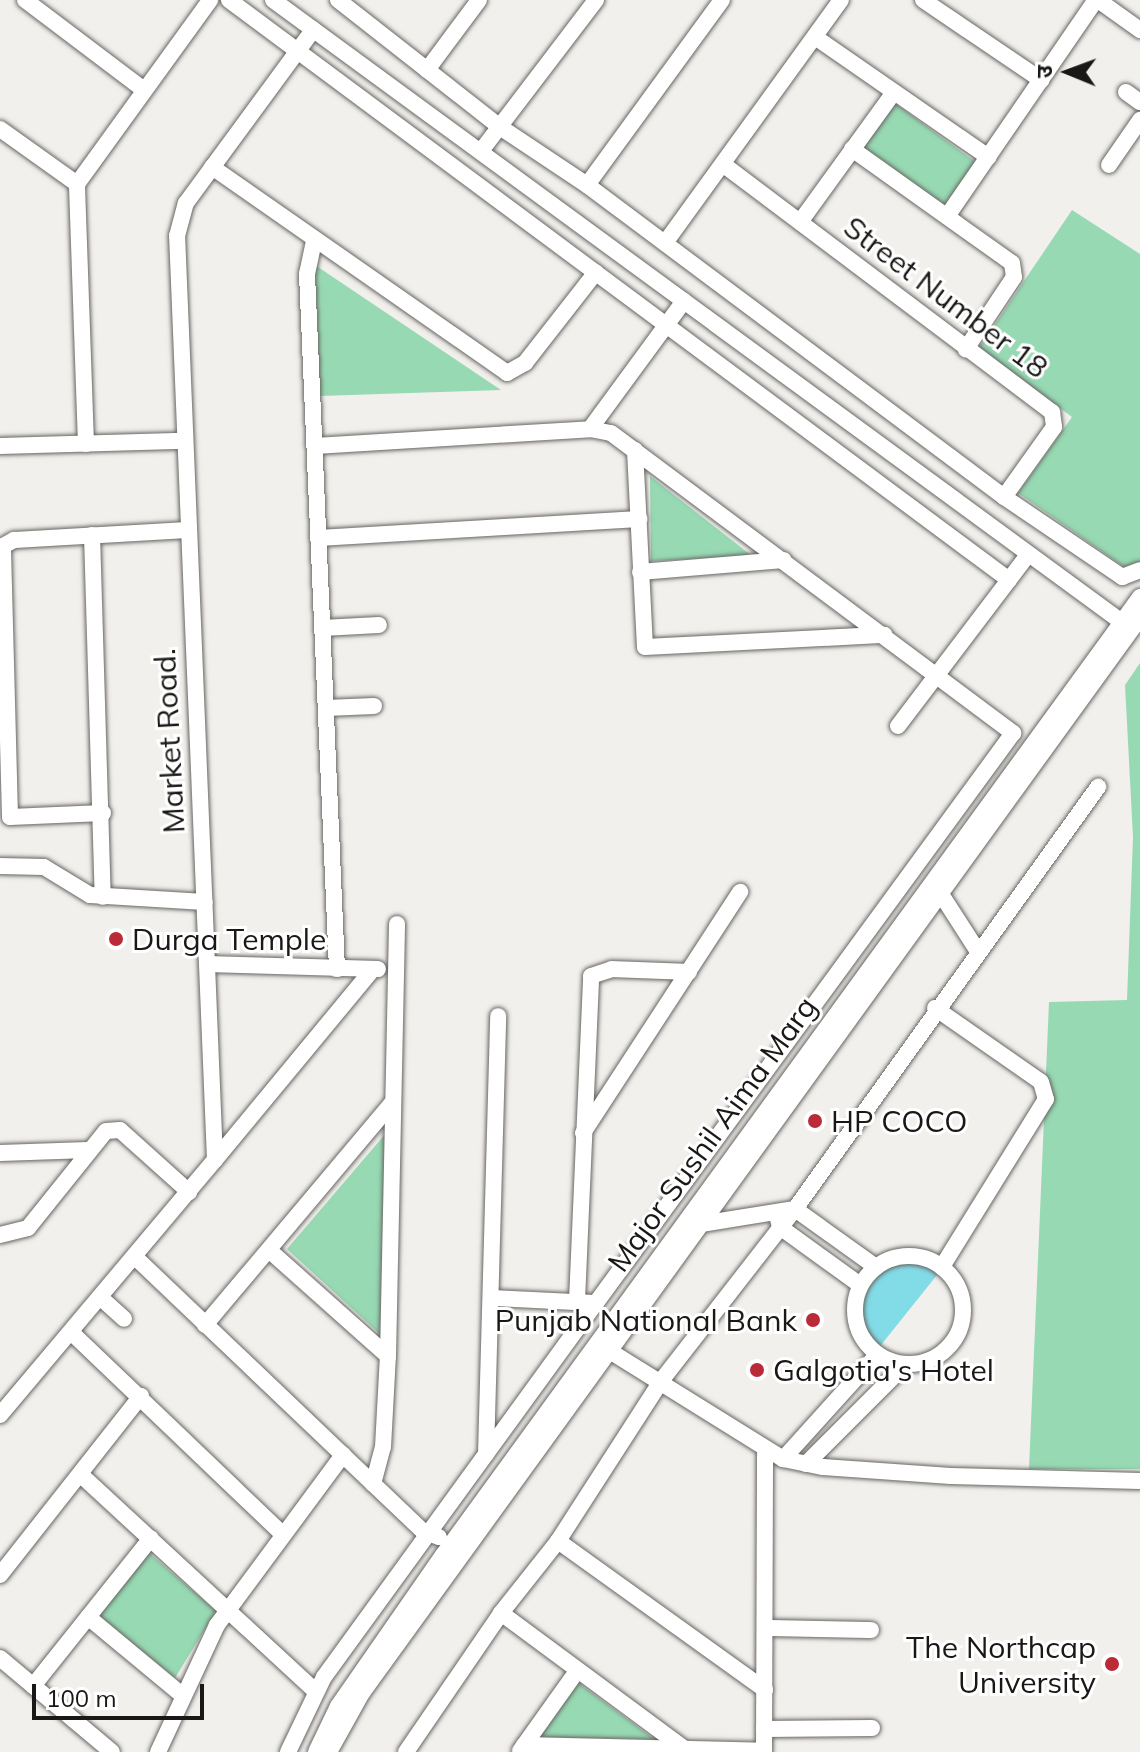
<!DOCTYPE html>
<html>
<head>
<meta charset="utf-8">
<style>
	body { margin:0 }
	#map { position:relative; width:1140px; height:1752px; overflow:hidden; background:#f2f0ec; font-family:Mulish,"Noto Sans Devanagari",sans-serif }
	div>[style] { position:absolute }
	[style*='--x'] { left:calc(var(--x)*1px); top:calc(var(--y)*1px); width:calc(var(--w)*1px); rotate:calc(var(--a)*1deg) }
	.green>* { inset:0; background:#97d9b3; transform-origin:0 0 }
	.water>* { inset:0; background:#82dce7 }
	.roads { filter:drop-shadow(0 0 2px #676562) drop-shadow(0 0 2px #676562) }
	.minor>* { height:16px; margin:-8px; padding:0 8px; transform-origin:8px; border-radius:8px; background:#fff }
	.minor>.ring { margin:-8px; padding:0; box-sizing:content-box; background:none; border:16px solid #fff; border-radius:50% }
	.dots>* { width:22px; height:22px; translate:-50% -50%; box-sizing:border-box; border:4px solid #fff; border-radius:50% }
	span { translate:-50% -50%; white-space:nowrap; text-align:center; line-height:1.15; -webkit-text-stroke:6px #fff; paint-order:stroke }
	.street-label { font-size:30px; color:#191817 }
	.poi-label { font-size:30px; color:#191817 }
	.left { translate:0 -50%; text-align:left }
	.right { translate:-100% -50%; text-align:right }
	.north { position:absolute; left:1028px; top:32px; width:80px; height:80px; -webkit-text-stroke:6px #fff; paint-order:stroke; rotate:271deg; font-size:22px; font-weight:700; line-height:32px; text-align:center; color:#191817 }
	.north::after { content:''; display:block; margin:auto; width:28px; height:36px; background:#191817; clip-path:polygon(50% 0,100% 100%,50% 72%,0 100%) }
	.scale { position:absolute; left:32px; top:1684px; width:172px; height:36px; box-sizing:border-box; border:4px solid #191817; border-top:0; padding-left:10px; font-size:24px; line-height:28px; white-space:nowrap; color:#191817; -webkit-text-stroke:6px #fff; paint-order:stroke }
</style>
</head>
<body>
<div id="map">
	<div class="green">
		<i style="left:893px;top:102px;width:102px;height:57px;rotate:36deg"></i>
		<i style="clip-path:polygon(1072px 210px,1140px 254px,1140px 578px,1018px 493px,1072px 417px,979px 348px)"></i>
		<i style="clip-path:polygon(315px 265px,501px 390px,320px 396px)"></i>
		<i style="clip-path:polygon(650px 476px,752px 556px,651px 561px)"></i>
		<i style="clip-path:polygon(1140px 663px,1140px 1469px,1029px 1469px,1049px 1002px,1127px 1000px,1133px 837px,1125px 685px)"></i>
		<i style="clip-path:polygon(387px 1132px,381px 1335px,287px 1249px)"></i>
		<i style="clip-path:polygon(148px 1552px,216px 1611px,175px 1678px,97px 1615px)"></i>
		<i style="clip-path:polygon(576px 1681px,654px 1739px,535px 1738px)"></i>
	</div>
	<div class="water">
		<i style="clip-path:polygon(918px 1259px,941px 1270px,877px 1350px,862px 1334px,858px 1305px,883px 1267px)"></i>
	</div>
	<div class="roads">
		<div class="minor">
			<i style="--x:25;--y:0;--w:149;--a:37.1"></i>
			<i style="--x:229;--y:0;--w:972;--a:36.63"></i>
			<i style="--x:273;--y:0;--w:1062;--a:36.23"></i>
			<i style="--x:338;--y:0;--w:206;--a:38.1"></i>
			<i style="--x:500;--y:127;--w:105;--a:33.7"></i>
			<i style="--x:587;--y:185;--w:521;--a:36.8"></i>
			<i style="--x:1004;--y:497;--w:143;--a:34.1"></i>
			<i style="--x:1122;--y:577;--w:19;--a:-21"></i>
			<i style="--x:923;--y:0;--w:143;--a:34.1"></i>
			<i style="--x:1098;--y:0;--w:52;--a:35.5"></i>
			<i style="--x:815;--y:37;--w:211;--a:34.7"></i>
			<i style="--x:427;--y:70;--w:87;--a:-53.4"></i>
			<i style="--x:1126;--y:92;--w:17;--a:36"></i>
			<i style="--x:0;--y:129;--w:95;--a:35.5"></i>
			<i style="--x:852;--y:149;--w:196;--a:35.5"></i>
			<i style="--x:1012;--y:263;--w:14;--a:82"></i>
			<i style="--x:1014;--y:277;--w:87;--a:123.7"></i>
			<i style="--x:481;--y:151;--w:190;--a:-52.7"></i>
			<i style="--x:724;--y:165;--w:411;--a:37"></i>
			<i style="--x:1052;--y:412;--w:15;--a:82"></i>
			<i style="--x:1054;--y:427;--w:86;--a:125.5"></i>
			<i style="--x:1109;--y:165;--w:55;--a:-55.4"></i>
			<i style="--x:212;--y:167;--w:360;--a:34.9"></i>
			<i style="--x:507;--y:373;--w:21;--a:-29"></i>
			<i style="--x:525;--y:363;--w:115;--a:-52"></i>
			<i style="--x:587;--y:185;--w:229;--a:-53.9"></i>
			<i style="--x:948;--y:215;--w:261;--a:-55.5"></i>
			<i style="--x:800;--y:222;--w:160;--a:-54.1"></i>
			<i style="--x:314;--y:241;--w:34;--a:102"></i>
			<i style="--x:307;--y:274;--w:696;--a:87.53"></i>
			<i style="--x:665;--y:243;--w:300;--a:-54.1"></i>
			<i style="--x:590;--y:429;--w:159;--a:-53.7"></i>
			<i style="--x:86;--y:444;--w:260;--a:-92"></i>
			<i style="--x:77;--y:184;--w:227;--a:-54.1"></i>
			<i style="--x:0;--y:446;--w:184;--a:-1.6"></i>
			<i style="--x:315;--y:446;--w:276;--a:-3.5"></i>
			<i style="--x:590;--y:429;--w:21;--a:11"></i>
			<i style="--x:611;--y:433;--w:502;--a:36.73"></i>
			<i style="--x:1013;--y:733;--w:706;--a:126.19"></i>
			<i style="--x:596;--y:1303;--w:102;--a:-177.2"></i>
			<i style="--x:635;--y:450;--w:197;--a:87.1"></i>
			<i style="--x:645;--y:647;--w:240;--a:-2.9"></i>
			<i style="--x:92;--y:535;--w:362;--a:88.3"></i>
			<i style="--x:318;--y:538;--w:322;--a:-3.4"></i>
			<i style="--x:640;--y:572;--w:144;--a:-4.8"></i>
			<i style="--x:322;--y:628;--w:57;--a:-3"></i>
			<i style="--x:326;--y:708;--w:48;--a:-2.4"></i>
			<i style="--x:898;--y:726;--w:215;--a:-52.8"></i>
			<i style="--x:103;--y:813;--w:93;--a:177.5"></i>
			<i style="--x:10;--y:817;--w:271;--a:-91.5"></i>
			<i style="--x:3;--y:546;--w:13;--a:-29"></i>
			<i style="--x:14;--y:540;--w:174;--a:-3.3"></i>
			<i style="--x:0;--y:866;--w:44;--a:1.3"></i>
			<i style="--x:44;--y:867;--w:54;--a:31.3"></i>
			<i style="--x:90;--y:895;--w:115;--a:3.5"></i>
			<i style="--x:939;--y:891;--w:70;--a:57.2"></i>
			<i style="--x:207;--y:964;--w:171;--a:1.7"></i>
			<i style="--x:935;--y:1008;--w:129;--a:34.9"></i>
			<i style="--x:1041;--y:1082;--w:18;--a:74"></i>
			<i style="--x:1046;--y:1099;--w:198;--a:121.8"></i>
			<i style="--x:583;--y:1133;--w:288;--a:-56.9"></i>
			<i style="--x:0;--y:1153;--w:88;--a:-2"></i>
			<i style="--x:215;--y:1160;--w:248;--a:-50.4"></i>
			<i style="--x:778;--y:1219;--w:8;--a:76"></i>
			<i style="--x:780;--y:1227;--w:99;--a:35.9"></i>
			<i style="--x:701;--y:1224;--w:95;--a:-9.1"></i>
			<i style="--x:795;--y:1209;--w:100;--a:35.6"></i>
			<i style="--x:0;--y:1235;--w:29;--a:-14"></i>
			<i style="--x:28;--y:1228;--w:124;--a:-51.2"></i>
			<i style="--x:106;--y:1131;--w:14;--a:-4"></i>
			<i style="--x:120;--y:1130;--w:93;--a:41.9"></i>
			<i style="--x:270;--y:1251;--w:158;--a:41.7"></i>
			<i class="ring" style="left:855px;top:1256px;width:92px;height:92px"></i>
			<i style="--x:135;--y:1257;--w:398;--a:43.6"></i>
			<i style="--x:423;--y:1531;--w:17;--a:21"></i>
			<i style="--x:101;--y:1298;--w:31;--a:42"></i>
			<i style="--x:577;--y:1301;--w:325;--a:-87.5"></i>
			<i style="--x:591;--y:976;--w:22;--a:-18"></i>
			<i style="--x:612;--y:969;--w:77;--a:2.2"></i>
			<i style="--x:205;--y:1325;--w:290;--a:-49.9"></i>
			<i style="--x:72;--y:1333;--w:291;--a:43.7"></i>
			<i style="--x:600;--y:1345;--w:216;--a:31.9"></i>
			<i style="--x:783;--y:1459;--w:41;--a:11.3"></i>
			<i style="--x:823;--y:1467;--w:128;--a:4"></i>
			<i style="--x:951;--y:1476;--w:189;--a:1.5"></i>
			<i style="--x:0;--y:1415;--w:334;--a:-49.9"></i>
			<i style="--x:215;--y:1160;--w:925;--a:-92.35"></i>
			<i style="--x:177;--y:236;--w:34;--a:-75"></i>
			<i style="--x:186;--y:203;--w:215;--a:-53.7"></i>
			<i style="--x:486;--y:1454;--w:438;--a:-88.4"></i>
			<i style="--x:783;--y:1459;--w:140;--a:-47.9"></i>
			<i style="--x:806;--y:1464;--w:140;--a:-45"></i>
			<i style="--x:80;--y:1474;--w:321;--a:42.7"></i>
			<i style="--x:373;--y:1484;--w:38;--a:-75"></i>
			<i style="--x:383;--y:1447;--w:91;--a:-86.9"></i>
			<i style="--x:388;--y:1356;--w:432;--a:-88.8"></i>
			<i style="--x:558;--y:1541;--w:255;--a:35.7"></i>
			<i style="--x:0;--y:1575;--w:228;--a:-51.8"></i>
			<i style="--x:501;--y:1613;--w:229;--a:36.5"></i>
			<i style="--x:88;--y:1617;--w:122;--a:39.7"></i>
			<i style="--x:766;--y:1628;--w:105;--a:1.1"></i>
			<i style="--x:0;--y:1658;--w:146;--a:40"></i>
			<i style="--x:33;--y:1686;--w:189;--a:-51.4"></i>
			<i style="--x:764;--y:1729;--w:108;--a:-0.5"></i>
			<i style="--x:524;--y:1745;--w:240;--a:1.4"></i>
			<i style="--x:520;--y:1751;--w:98;--a:-54.5"></i>
			<i style="--x:158;--y:1752;--w:140;--a:-65.1"></i>
			<i style="--x:217;--y:1625;--w:212;--a:-53.5"></i>
			<i style="--x:288;--y:1752;--w:83;--a:-64.4"></i>
			<i style="--x:324;--y:1677;--w:462;--a:-54"></i>
			<i style="--x:316;--y:1752;--w:51;--a:-64.4"></i>
			<i style="--x:338;--y:1706;--w:184;--a:-55.2"></i>
			<i style="--x:443;--y:1555;--w:1185;--a:-53.96"></i>
			<i style="--x:329;--y:1752;--w:68;--a:-60.8"></i>
			<i style="--x:362;--y:1693;--w:1327;--a:-54.11"></i>
			<i style="--x:406;--y:1752;--w:168;--a:-55.6"></i>
			<i style="--x:501;--y:1613;--w:92;--a:-51.6"></i>
			<i style="--x:558;--y:1541;--w:190;--a:-57.2"></i>
			<i style="--x:661;--y:1381;--w:218;--a:-52.1"></i>
			<i style="--x:795;--y:1209;--w:520;--a:-54.32"></i>
			<i style="--x:764;--y:1752;--w:302;--a:-89.8"></i>
		</div>
	</div>
	<div class="dots">
		<i style="left:116px;top:939px;background:#bb2a37"></i>
		<i style="left:815px;top:1121px;background:#bb2a37"></i>
		<i style="left:813px;top:1320px;background:#bb2a37"></i>
		<i style="left:757px;top:1370px;background:#bb2a37"></i>
		<i style="left:1112px;top:1664px;background:#bb2a37"></i>
	</div>
	<div class="street-label">
		<span style="left:946px;top:297px;rotate:37deg">Street Number 18</span>
		<span style="left:169px;top:741px;rotate:-93deg">Market Road.</span>
		<span style="left:712px;top:1134px;rotate:-54deg">Major Sushil Aima Marg</span>
	</div>
	<div class="poi-label">
		<span class="left" style="left:132px;top:939px">Durga Temple</span>
		<span class="left" style="left:831px;top:1121px">HP COCO</span>
		<span class="right" style="left:797px;top:1320px">Punjab National Bank</span>
		<span class="left" style="left:773px;top:1370px">Galgotia's Hotel</span>
		<span class="right" style="left:1096px;top:1664px">The Northcap<br>University</span>
	</div>
	<div class="north">उ</div>
	<div class="scale">100 m</div>
</div>
</body>
</html>
